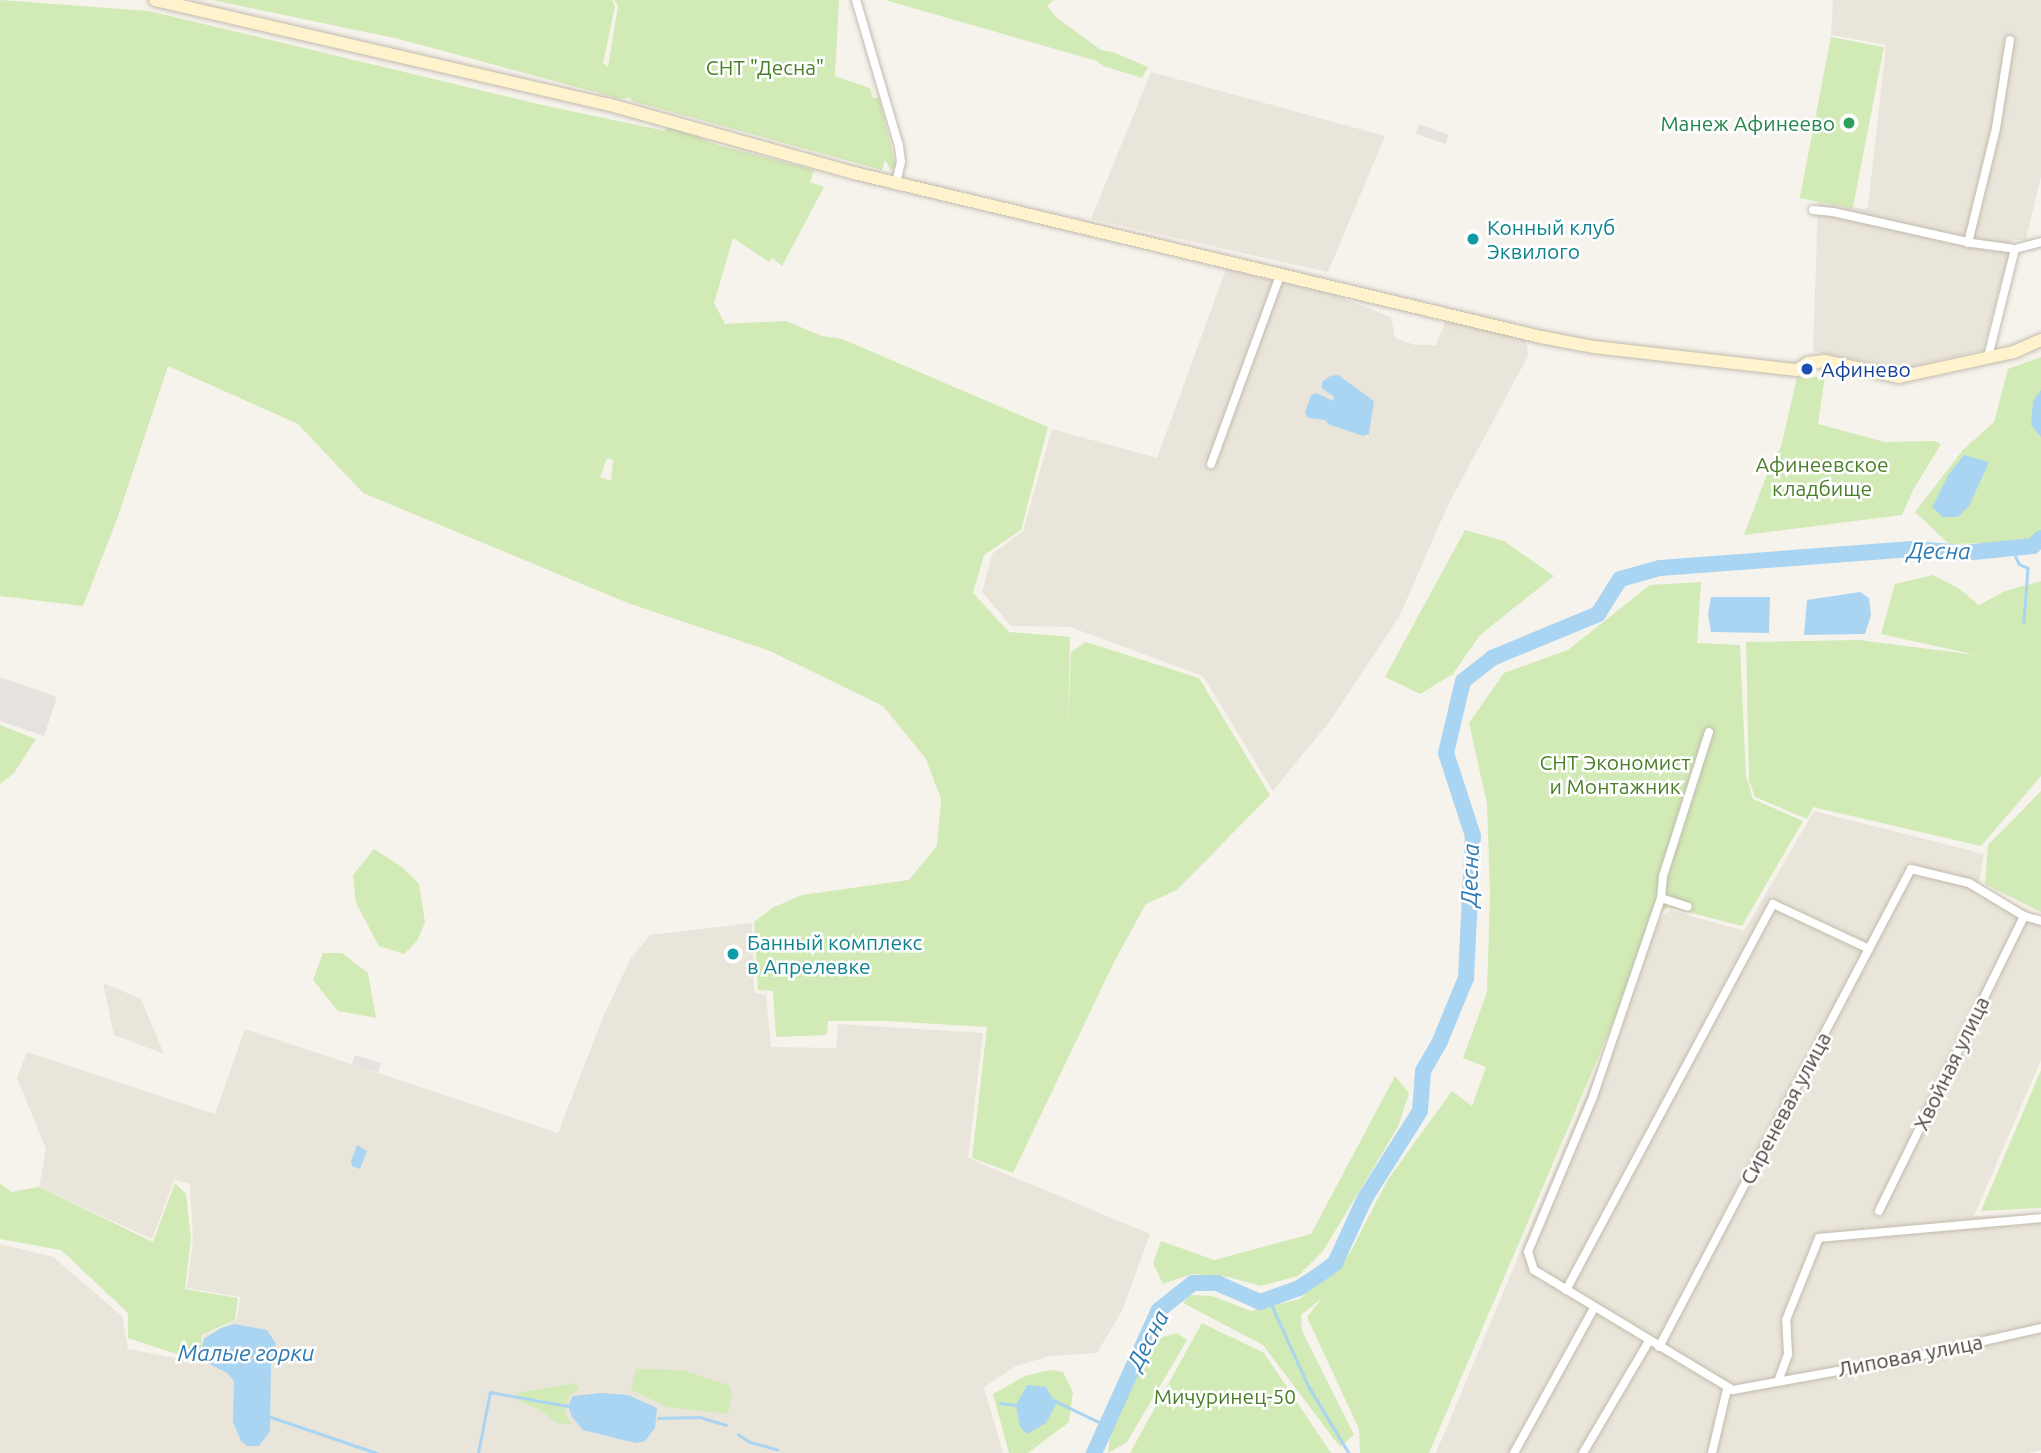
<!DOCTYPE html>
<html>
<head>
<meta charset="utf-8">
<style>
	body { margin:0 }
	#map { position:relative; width:2041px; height:1453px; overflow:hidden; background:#f6f3ec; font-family:Ubuntu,sans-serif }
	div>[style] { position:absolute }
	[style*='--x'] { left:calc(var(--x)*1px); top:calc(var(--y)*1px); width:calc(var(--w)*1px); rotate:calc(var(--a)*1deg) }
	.residential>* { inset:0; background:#eae5da }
	.industrial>* { inset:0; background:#e6e2dd; transform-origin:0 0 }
	.green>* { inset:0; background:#d2eab5; transform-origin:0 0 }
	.parking>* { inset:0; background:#e5e3e0; transform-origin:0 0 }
	.water>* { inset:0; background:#a9d4f2 }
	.stream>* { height:2.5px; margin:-1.25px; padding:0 1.25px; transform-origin:1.25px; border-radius:1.25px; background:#a9d4f2 }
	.river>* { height:16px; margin:-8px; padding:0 8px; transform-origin:8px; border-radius:8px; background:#a9d4f2 }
	.roads { filter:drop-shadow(0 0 2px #c2bbae) drop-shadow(0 0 2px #c2bbae) }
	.street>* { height:8px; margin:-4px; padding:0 4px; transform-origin:4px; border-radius:4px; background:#fff }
	.secondary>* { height:12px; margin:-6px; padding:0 6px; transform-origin:6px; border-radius:6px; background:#fff3cd }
	.dots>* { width:19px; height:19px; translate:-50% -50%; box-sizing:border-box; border:4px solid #fff; border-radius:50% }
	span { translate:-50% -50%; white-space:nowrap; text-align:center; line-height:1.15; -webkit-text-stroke:5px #fff; paint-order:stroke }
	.park-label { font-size:21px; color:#4a7f2a }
	.leisure-label { font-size:21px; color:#27864d }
	.right { translate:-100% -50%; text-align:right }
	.culture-label { font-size:21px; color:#0d838f }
	.left { translate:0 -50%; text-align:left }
	.transit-label { font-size:21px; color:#164399 }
	.street-label { font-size:21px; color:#4b4439 }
	.water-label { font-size:23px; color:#2e7ab2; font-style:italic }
</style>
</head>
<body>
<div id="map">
	<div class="residential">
		<i style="clip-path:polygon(1833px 0,2041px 0,2041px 176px,2026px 240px,2013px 240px,1983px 350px,1900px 369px,1813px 351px,1818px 202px,1864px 209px,1868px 207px,1886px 45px,1831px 35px)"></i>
		<i style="clip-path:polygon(1151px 72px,1385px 136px,1328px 272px,1091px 219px)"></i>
		<i style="clip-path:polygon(1226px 269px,1334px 295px,1391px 317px,1395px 338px,1415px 345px,1436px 345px,1448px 315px,1526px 340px,1528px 356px,1448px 505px,1400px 615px,1330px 721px,1273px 791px,1203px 676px,1070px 627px,1011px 626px,982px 592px,992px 554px,1023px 531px,1052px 429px,1157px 458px)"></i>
		<i style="clip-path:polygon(1814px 811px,1984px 854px,1978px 887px,2041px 918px,2041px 1060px,1974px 1216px,2041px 1215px,2041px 1450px,2029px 1453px,1436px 1453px,1660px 918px,1670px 910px,1744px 931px)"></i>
		<i style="clip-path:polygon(752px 923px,754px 992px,766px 995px,771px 1047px,836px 1048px,838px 1024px,983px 1033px,968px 1158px,1150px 1234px,1122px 1311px,1097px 1353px,1050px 1356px,1016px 1366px,984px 1387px,1003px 1453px,0 1453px,0 1244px,53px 1257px,122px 1316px,128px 1349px,201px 1363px,203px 1336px,237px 1320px,240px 1297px,187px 1288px,193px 1240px,190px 1184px,174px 1180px,152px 1239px,39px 1187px,46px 1149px,17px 1078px,27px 1052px,215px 1114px,245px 1029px,558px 1133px,603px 1017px,631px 958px,650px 935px)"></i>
		<i style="clip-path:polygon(103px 983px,141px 999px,164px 1054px,114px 1035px)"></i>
	</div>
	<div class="industrial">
		<i style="left:1419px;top:124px;width:32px;height:10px;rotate:20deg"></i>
		<i style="clip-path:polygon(0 677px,57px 697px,44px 736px,0 721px)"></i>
	</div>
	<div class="green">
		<i style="clip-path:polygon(evenodd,0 0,149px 11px,538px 104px,665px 131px,667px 125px,717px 145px,814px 170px,810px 182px,824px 187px,782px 266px,772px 258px,769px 262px,733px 238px,714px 303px,725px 324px,786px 321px,822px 336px,842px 339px,1048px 427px,1021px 530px,984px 555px,973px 593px,1009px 632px,1070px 637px,1068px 728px,1071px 652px,1086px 642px,1199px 678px,1270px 795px,1177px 890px,1146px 904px,1114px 962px,1013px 1173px,972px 1158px,987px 1027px,886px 1021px,828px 1021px,827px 1035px,776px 1037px,773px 991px,758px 990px,754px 922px,772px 908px,802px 895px,909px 880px,937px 846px,941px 799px,926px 759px,883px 706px,770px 651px,628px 603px,363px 493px,298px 424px,168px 366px,116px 522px,83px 606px,0 596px,0 0,607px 458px,613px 460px,611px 481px,600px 477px,607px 458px)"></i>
		<i style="clip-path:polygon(212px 0,612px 0,615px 6px,603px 63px,608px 67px,618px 6px,614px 0,839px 0,835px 76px,870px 88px,873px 98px,879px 98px,896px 166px,891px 170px,885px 160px,882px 170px,632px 101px,629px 97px,621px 99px,399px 39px)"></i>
		<i style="clip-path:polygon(885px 0,1054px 0,1047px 6px,1057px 18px,1101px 50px,1113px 52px,1148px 67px,1142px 78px,1103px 66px,1097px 61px)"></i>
		<i style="left:1831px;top:37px;width:54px;height:164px;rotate:11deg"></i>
		<i style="clip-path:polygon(2041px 357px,2041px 532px,2030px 542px,1949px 544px,1915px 512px,1963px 450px,1994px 422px,2008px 369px)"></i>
		<i style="clip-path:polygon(1797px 377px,1825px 377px,1818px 424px,1885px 442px,1934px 441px,1941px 444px,1913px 490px,1902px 515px,1744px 535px,1769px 469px,1781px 447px)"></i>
		<i style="clip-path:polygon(1465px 530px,1504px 541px,1554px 576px,1480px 635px,1453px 674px,1420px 694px,1385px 677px)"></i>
		<i style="clip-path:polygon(1933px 575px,1958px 588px,1979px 605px,2005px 591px,2041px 581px,2041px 776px,1981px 846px,1813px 807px,1807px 819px,1755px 797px,1749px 781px,1746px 642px,1859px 640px,1976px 655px,1881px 634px,1895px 584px)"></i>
		<i style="clip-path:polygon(1701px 582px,1697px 643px,1740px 645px,1746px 776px,1753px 799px,1803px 821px,1742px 926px,1668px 907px,1660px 913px,1429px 1453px,1360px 1453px,1359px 1429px,1307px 1317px,1322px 1298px,1301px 1315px,1302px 1331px,1354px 1435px,1340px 1447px,1263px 1345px,1183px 1303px,1190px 1295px,1212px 1296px,1251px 1311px,1300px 1299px,1350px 1253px,1387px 1181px,1452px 1091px,1472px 1106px,1486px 1067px,1463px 1058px,1487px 992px,1490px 894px,1487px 804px,1469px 723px,1504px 673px,1568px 650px,1650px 585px)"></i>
		<i style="clip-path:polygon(0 725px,36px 739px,14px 773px,0 784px)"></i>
		<i style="clip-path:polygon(2041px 791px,2041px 912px,1985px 884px,1988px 845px)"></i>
		<i style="clip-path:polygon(374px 849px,402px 867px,419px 884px,425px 922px,417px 941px,404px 954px,379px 946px,356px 903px,353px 875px)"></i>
		<i style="clip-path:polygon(323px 953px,342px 953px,368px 973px,376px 1018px,338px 1011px,313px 980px)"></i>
		<i style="clip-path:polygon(2041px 1070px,2041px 1208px,1981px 1211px)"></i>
		<i style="clip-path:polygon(1395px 1076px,1409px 1093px,1398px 1127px,1323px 1251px,1298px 1276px,1261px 1286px,1228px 1277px,1192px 1274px,1163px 1284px,1153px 1263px,1161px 1241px,1214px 1260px,1311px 1234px)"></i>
		<i style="clip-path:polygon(0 1183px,11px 1192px,39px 1187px,153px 1242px,175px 1183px,186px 1194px,191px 1239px,185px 1289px,238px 1298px,235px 1320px,202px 1335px,201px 1362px,128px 1338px,128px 1313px,61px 1250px,0 1239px)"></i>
		<i style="clip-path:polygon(1202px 1323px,1264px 1353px,1331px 1453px,1130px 1453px)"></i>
		<i style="clip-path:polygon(1177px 1333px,1187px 1340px,1127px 1442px,1108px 1453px,1110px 1435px,1123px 1400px,1160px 1338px)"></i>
		<i style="clip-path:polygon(636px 1369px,681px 1370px,729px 1385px,732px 1394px,728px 1414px,668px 1407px,631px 1390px)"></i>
		<i style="clip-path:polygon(1050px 1370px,1063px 1372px,1073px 1392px,1069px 1422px,1028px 1453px,1009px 1453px,993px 1394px,1025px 1376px)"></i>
		<i style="clip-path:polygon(576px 1383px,579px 1388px,568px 1398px,565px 1413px,571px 1424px,557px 1423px,540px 1410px,519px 1401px,516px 1393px)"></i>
	</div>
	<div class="parking">
		<i style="left:355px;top:1055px;width:27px;height:10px;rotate:17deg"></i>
	</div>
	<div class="water">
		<i style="clip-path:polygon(1338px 375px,1374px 401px,1369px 434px,1363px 436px,1328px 424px,1325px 420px,1309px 418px,1305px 413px,1311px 395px,1317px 393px,1333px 401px,1334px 397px,1322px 388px,1322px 382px,1330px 376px)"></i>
		<i style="clip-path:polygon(2041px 390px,2041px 437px,2031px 425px,2033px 401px)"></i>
		<i style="clip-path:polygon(1964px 455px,1989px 462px,1969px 506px,1958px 517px,1943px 517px,1932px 507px,1949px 474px)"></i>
		<i style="clip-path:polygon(1860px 592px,1869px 598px,1871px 615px,1865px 634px,1804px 635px,1807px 600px)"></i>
		<i style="clip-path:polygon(1711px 597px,1770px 597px,1769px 633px,1711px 632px,1708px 614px)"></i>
		<i style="clip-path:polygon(357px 1145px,367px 1151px,360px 1169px,352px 1166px,351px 1161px)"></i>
		<i style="clip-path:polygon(234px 1324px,267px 1330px,276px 1344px,271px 1362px,270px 1431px,259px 1446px,247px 1446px,241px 1441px,233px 1422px,234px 1381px,227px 1373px,206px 1362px,201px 1350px,204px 1339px,221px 1328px)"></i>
		<i style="clip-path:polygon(1027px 1385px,1046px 1387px,1056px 1404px,1046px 1423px,1027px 1434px,1020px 1427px,1016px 1405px)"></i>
		<i style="clip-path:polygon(601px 1393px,628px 1395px,657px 1408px,655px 1428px,645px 1441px,635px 1443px,583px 1430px,572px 1417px,568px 1406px,573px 1396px)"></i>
	</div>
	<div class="stream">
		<i style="--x:2012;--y:548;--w:17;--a:66"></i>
		<i style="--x:2019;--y:564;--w:10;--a:24"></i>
		<i style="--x:2028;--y:568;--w:55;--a:94.2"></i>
		<i style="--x:1269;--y:1299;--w:97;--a:65.6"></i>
		<i style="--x:1309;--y:1387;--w:77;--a:58.8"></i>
		<i style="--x:1051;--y:1399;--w:60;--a:25.7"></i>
		<i style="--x:1000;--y:1403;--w:17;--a:7"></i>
		<i style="--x:271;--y:1417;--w:112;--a:18.8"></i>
		<i style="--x:658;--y:1418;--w:42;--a:-1.4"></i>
		<i style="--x:700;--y:1417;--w:27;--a:17"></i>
		<i style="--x:738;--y:1434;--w:14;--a:34"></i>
		<i style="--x:750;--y:1442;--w:28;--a:15"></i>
		<i style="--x:478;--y:1453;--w:62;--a:-78.9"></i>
		<i style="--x:490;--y:1392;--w:79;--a:10.2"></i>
	</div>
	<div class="river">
		<i style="--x:1094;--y:1453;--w:157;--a:-65.6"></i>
		<i style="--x:1159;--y:1310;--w:43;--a:-38.5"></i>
		<i style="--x:1193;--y:1283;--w:24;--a:0"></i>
		<i style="--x:1217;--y:1283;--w:47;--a:23.8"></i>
		<i style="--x:1260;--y:1302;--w:41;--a:-19.7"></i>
		<i style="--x:1299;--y:1288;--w:20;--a:-33"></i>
		<i style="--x:1316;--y:1277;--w:24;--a:-36"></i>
		<i style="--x:1335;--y:1263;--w:72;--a:-65.2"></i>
		<i style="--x:1365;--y:1198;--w:103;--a:-57.7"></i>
		<i style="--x:1420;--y:1111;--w:40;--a:-85.7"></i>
		<i style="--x:1423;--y:1071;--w:34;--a:-60"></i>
		<i style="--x:1440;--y:1041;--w:68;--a:-67.6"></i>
		<i style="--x:1466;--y:978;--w:142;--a:-87.2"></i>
		<i style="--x:1473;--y:836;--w:87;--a:-108"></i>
		<i style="--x:1446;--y:753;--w:74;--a:-76.7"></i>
		<i style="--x:1463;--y:681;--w:37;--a:-38"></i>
		<i style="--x:1492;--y:658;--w:115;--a:-22.5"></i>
		<i style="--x:1598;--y:614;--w:41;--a:-57.8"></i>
		<i style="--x:1620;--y:579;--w:41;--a:-15.4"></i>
		<i style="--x:1660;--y:568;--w:256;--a:-4.3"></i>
		<i style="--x:1915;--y:549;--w:49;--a:4.7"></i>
		<i style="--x:1964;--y:553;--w:69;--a:-5.8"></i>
		<i style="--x:2033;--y:546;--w:11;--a:-45"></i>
	</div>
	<div class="roads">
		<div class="street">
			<i style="--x:856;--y:0;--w:152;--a:73.6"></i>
			<i style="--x:899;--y:146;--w:16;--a:83"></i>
			<i style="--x:901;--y:162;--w:21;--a:104"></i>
			<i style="--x:1813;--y:210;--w:20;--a:6"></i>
			<i style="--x:1833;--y:212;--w:142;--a:12.6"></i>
			<i style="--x:1972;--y:243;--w:43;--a:7.9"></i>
			<i style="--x:1968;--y:243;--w:118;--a:-76.3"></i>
			<i style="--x:1996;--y:128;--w:89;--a:-81"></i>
			<i style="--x:1988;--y:357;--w:111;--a:-76"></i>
			<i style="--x:2015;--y:249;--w:27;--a:-15"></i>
			<i style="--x:1211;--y:464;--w:203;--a:-69.9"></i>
			<i style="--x:1709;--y:732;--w:151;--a:107.7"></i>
			<i style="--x:1663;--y:876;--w:22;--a:95"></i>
			<i style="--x:1661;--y:898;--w:210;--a:108.9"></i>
			<i style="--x:1593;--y:1097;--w:168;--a:112.8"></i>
			<i style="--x:1528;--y:1252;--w:19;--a:72"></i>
			<i style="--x:1534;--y:1270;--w:232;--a:31.1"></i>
			<i style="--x:1733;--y:1390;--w:179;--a:-10.3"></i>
			<i style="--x:1909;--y:1358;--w:135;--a:-12.8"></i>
			<i style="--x:1661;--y:898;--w:28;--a:18"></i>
			<i style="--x:1879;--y:1211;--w:329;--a:-63.8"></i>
			<i style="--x:1566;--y:1290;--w:438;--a:-61.8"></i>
			<i style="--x:1773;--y:904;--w:106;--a:25.1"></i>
			<i style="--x:1659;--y:1347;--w:540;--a:-62.2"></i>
			<i style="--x:1911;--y:869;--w:60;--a:13.6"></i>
			<i style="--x:1969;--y:883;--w:64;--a:31"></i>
			<i style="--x:2024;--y:916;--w:18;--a:16"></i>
			<i style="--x:1779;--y:1379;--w:27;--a:-70"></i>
			<i style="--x:1788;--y:1354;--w:34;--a:-93"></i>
			<i style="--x:1786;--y:1320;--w:88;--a:-68.1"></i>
			<i style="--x:1819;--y:1238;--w:223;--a:-5.1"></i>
			<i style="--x:1514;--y:1453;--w:166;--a:-61.1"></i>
			<i style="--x:1583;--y:1453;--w:130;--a:-59.5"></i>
			<i style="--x:1712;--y:1453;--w:66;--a:-76.8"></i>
		</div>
		<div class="secondary">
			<i style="--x:155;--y:0;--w:464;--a:13"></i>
			<i style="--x:607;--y:104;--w:256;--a:15.6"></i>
			<i style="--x:854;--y:173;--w:706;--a:13.43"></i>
			<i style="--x:1541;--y:337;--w:54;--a:10.7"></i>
			<i style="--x:1594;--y:347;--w:204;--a:6.5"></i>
			<i style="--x:1797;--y:370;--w:13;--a:-32"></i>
			<i style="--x:1808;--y:363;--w:17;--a:-7"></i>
			<i style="--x:1825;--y:361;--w:76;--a:12.2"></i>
			<i style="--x:1899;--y:377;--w:118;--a:-12.3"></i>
			<i style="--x:2014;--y:352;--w:30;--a:-24"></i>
		</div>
	</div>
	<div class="dots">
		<i style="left:1849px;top:123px;background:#2e9e5b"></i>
		<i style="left:1473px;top:239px;background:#0f9aa8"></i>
		<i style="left:1807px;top:369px;background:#1a4fb4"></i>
		<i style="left:733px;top:954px;background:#0f9aa8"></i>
	</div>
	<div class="park-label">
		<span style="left:765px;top:67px">СНТ "Десна"</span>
		<span style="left:1822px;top:476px">Афинеевское<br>кладбище</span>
		<span style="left:1615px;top:774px">СНТ Экономист<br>и Монтажник</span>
		<span style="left:1225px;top:1396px">Мичуринец-50</span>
	</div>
	<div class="leisure-label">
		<span class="right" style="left:1835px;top:123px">Манеж Афинеево</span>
	</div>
	<div class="culture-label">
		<span class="left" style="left:1487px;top:239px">Конный клуб<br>Эквилого</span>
		<span class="left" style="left:747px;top:954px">Банный комплекс<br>в Апрелевке</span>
	</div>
	<div class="transit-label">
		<span class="left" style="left:1821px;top:369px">Афинево</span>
	</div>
	<div class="street-label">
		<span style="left:1951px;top:1063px;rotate:-64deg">Хвойная улица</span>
		<span style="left:1785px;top:1108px;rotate:-62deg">Сиреневая улица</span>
		<span style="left:1910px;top:1355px;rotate:-11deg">Липовая улица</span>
	</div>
	<div class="water-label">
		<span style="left:1939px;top:551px;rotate:1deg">Десна</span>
		<span style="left:1470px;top:875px;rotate:-88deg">Десна</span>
		<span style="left:1148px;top:1340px;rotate:-62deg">Десна</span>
		<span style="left:246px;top:1353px">Малые горки</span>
	</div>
</div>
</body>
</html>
